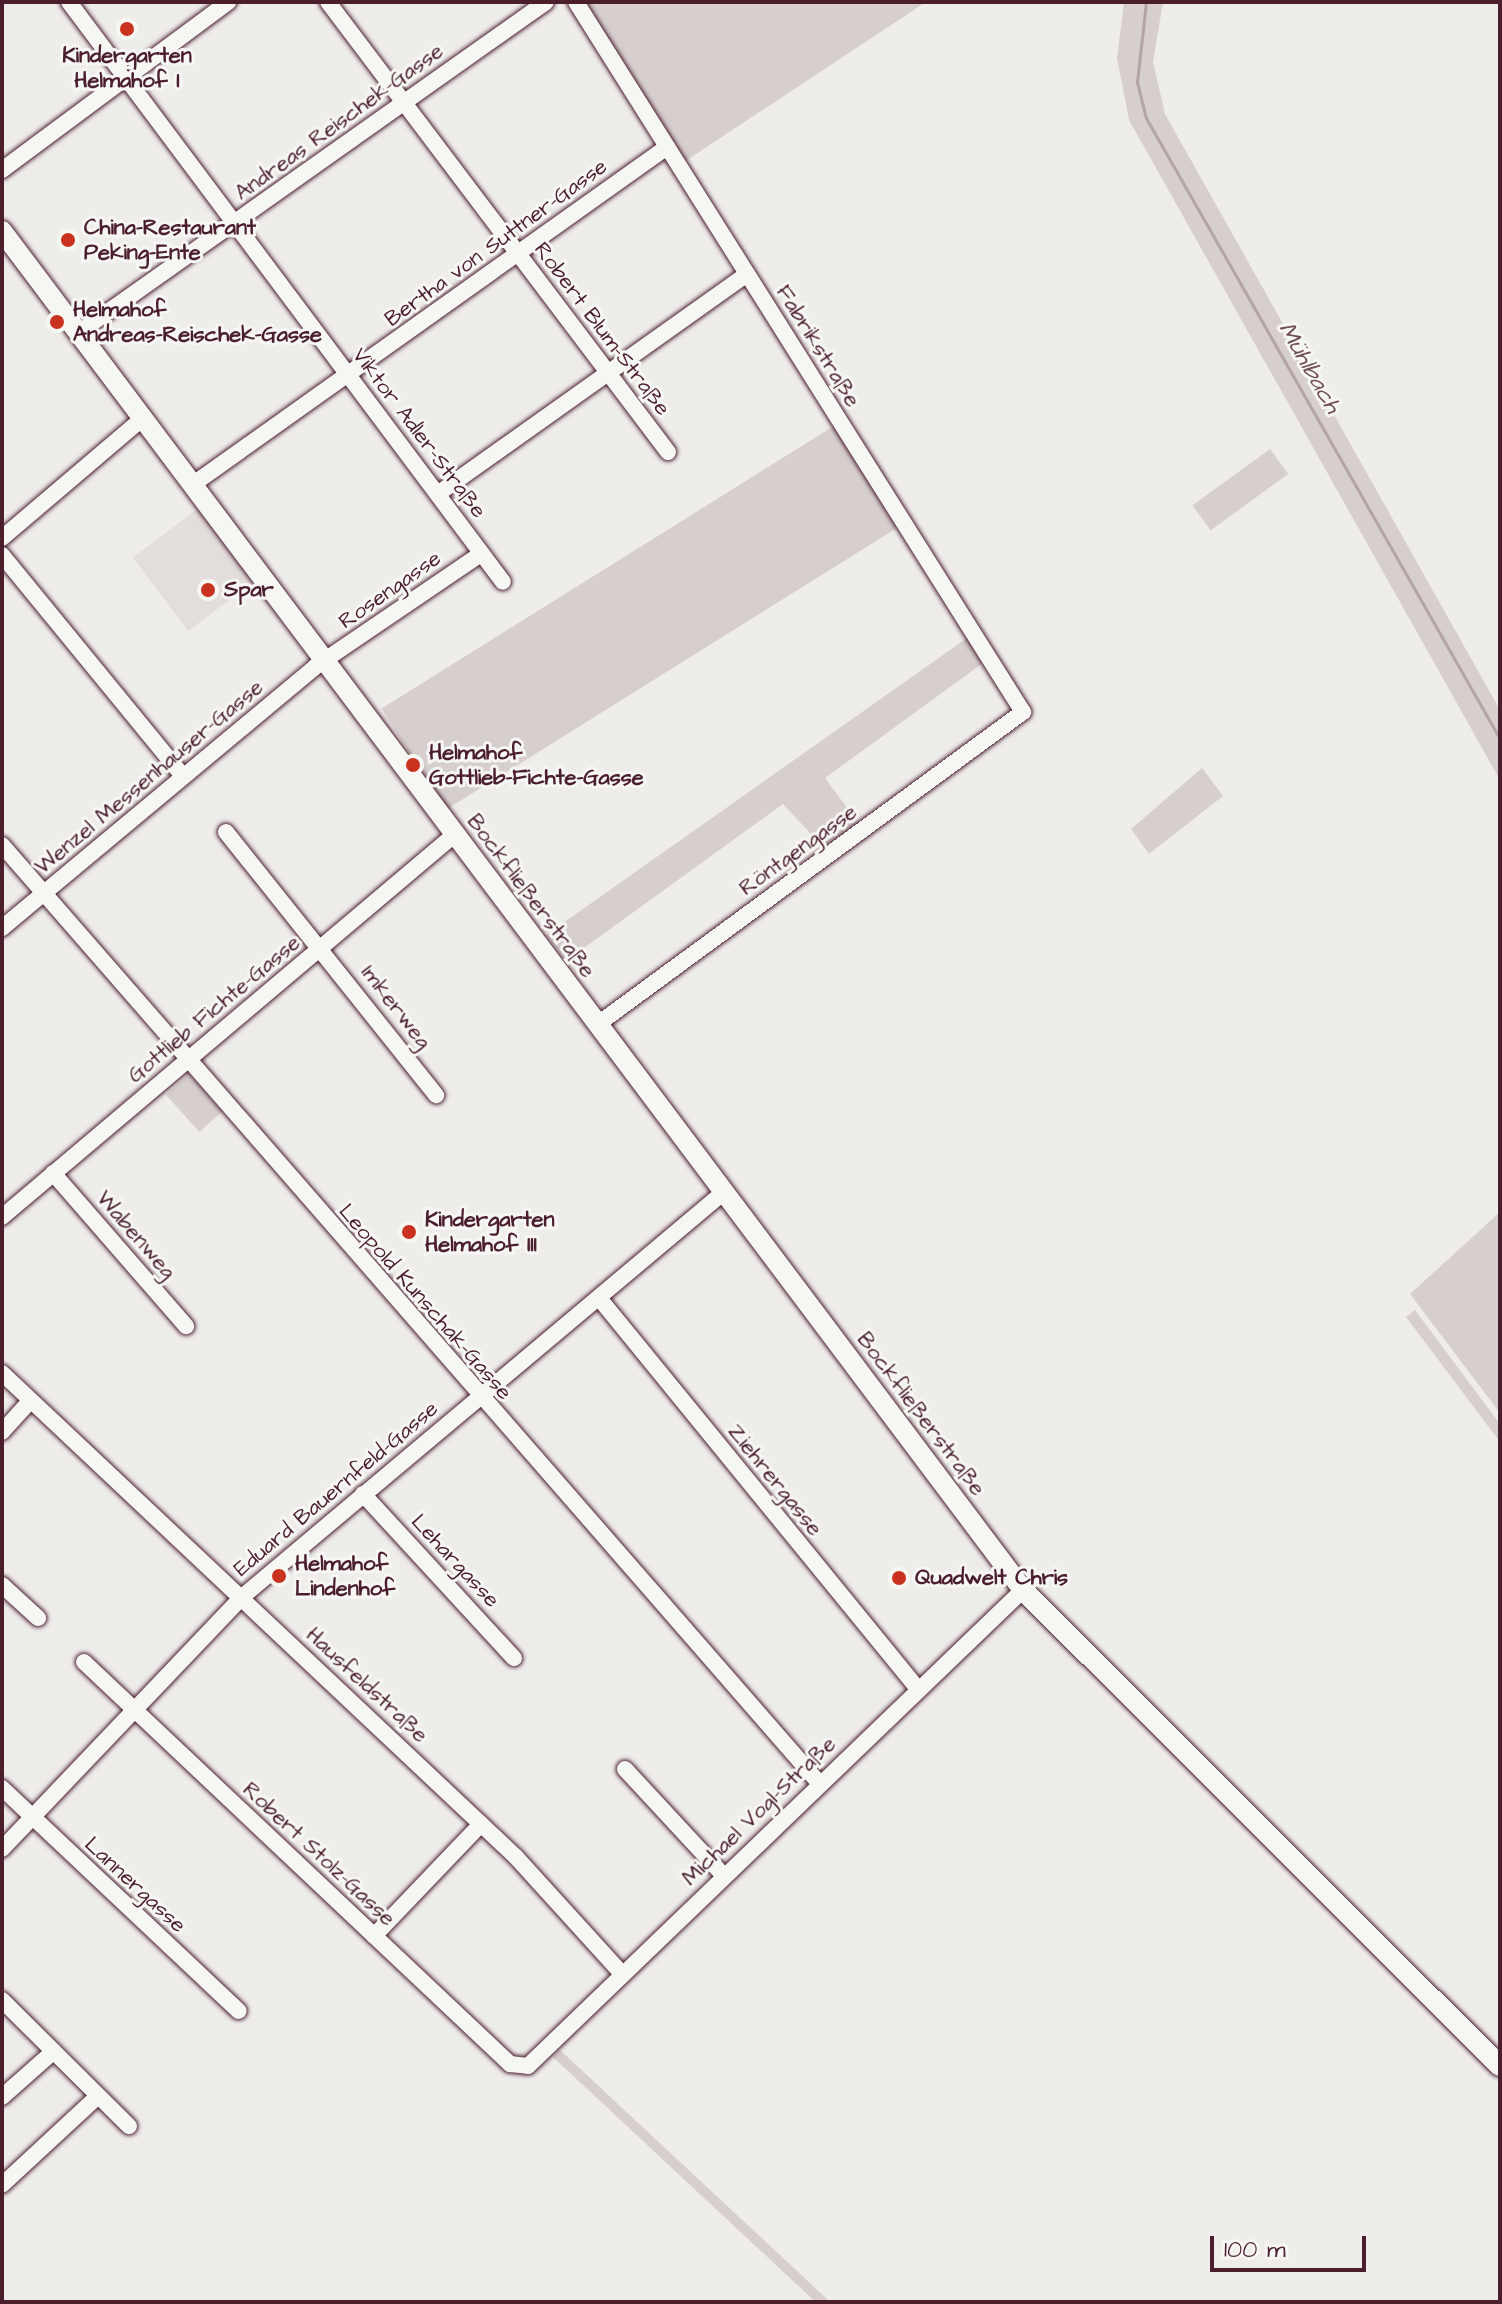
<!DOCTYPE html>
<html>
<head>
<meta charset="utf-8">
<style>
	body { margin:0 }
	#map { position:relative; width:1502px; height:2304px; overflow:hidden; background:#efedea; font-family:"Architects Daughter",sans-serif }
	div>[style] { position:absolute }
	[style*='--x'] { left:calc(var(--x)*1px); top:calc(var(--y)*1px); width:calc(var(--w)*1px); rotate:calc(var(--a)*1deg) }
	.built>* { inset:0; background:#e3dedc; transform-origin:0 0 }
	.green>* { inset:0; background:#d7cfce; transform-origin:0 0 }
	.stream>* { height:3px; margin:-1.5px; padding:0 1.5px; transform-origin:1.5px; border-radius:1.5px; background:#b4a4a5 }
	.roads { filter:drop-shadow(0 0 2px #4a1f2b) drop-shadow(0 0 2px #4a1f2b) }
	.minor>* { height:16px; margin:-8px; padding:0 8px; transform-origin:8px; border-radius:8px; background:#f6f6f2 }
	.major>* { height:20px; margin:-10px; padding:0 10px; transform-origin:10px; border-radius:10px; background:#f6f6f2 }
	.dots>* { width:22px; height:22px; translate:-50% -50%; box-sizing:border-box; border:4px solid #f6f6f2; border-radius:50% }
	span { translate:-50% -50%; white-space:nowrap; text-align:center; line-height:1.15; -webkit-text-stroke:6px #f6f6f2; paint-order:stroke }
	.poi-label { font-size:22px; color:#4a1f2b; font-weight:700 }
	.left { translate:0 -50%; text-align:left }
	.street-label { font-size:22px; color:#4a1f2b }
	.water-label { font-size:24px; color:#6f4e56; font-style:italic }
	.frame { position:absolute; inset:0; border:4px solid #4a1f2b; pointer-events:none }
	.scale { position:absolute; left:1210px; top:2236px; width:156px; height:36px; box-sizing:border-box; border:4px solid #4a1f2b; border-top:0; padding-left:10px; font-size:24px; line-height:28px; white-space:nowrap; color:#4a1f2b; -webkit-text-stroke:6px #f6f6f2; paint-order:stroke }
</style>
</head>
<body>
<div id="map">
	<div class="built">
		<i style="left:200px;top:507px;width:92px;height:84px;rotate:53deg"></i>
	</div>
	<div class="green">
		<i style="clip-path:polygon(584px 2px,926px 2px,684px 162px)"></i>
		<i style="clip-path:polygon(1124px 2px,1163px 2px,1153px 62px,1165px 114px,1500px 710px,1500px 780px,1129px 120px,1117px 58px)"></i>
		<i style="left:837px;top:424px;width:120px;height:537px;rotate:58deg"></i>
		<i style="left:1270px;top:449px;width:31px;height:96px;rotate:54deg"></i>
		<i style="clip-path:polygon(967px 638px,983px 663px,825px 778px,860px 825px,826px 850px,783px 804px,566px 961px,546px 935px)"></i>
		<i style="clip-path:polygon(1202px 768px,1223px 796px,1149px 854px,1131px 829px)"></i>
		<i style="left:189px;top:1074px;width:50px;height:31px;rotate:48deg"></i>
		<i style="clip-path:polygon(1500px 1212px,1500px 1413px,1410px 1294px)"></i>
		<i style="clip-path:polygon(1415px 1310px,1500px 1424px,1500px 1442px,1406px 1317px)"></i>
		<i style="left:560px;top:2050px;width:371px;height:10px;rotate:43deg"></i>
	</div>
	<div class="stream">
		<i style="--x:1146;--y:2;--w:81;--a:96.4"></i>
		<i style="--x:1137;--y:82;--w:37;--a:76"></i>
		<i style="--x:1146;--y:118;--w:715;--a:60.31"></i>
	</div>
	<div class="roads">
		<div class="minor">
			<i style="--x:69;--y:2;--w:724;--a:53.19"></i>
			<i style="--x:328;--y:2;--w:564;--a:52.93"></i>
			<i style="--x:576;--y:2;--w:839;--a:57.81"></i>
			<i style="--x:1023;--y:712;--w:527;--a:143.72"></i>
			<i style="--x:2;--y:170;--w:282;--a:-36.6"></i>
			<i style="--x:78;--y:333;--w:573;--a:-35.27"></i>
			<i style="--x:192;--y:485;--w:583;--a:-35.43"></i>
			<i style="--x:439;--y:493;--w:378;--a:-35.4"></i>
			<i style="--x:2;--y:538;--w:184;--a:-40.4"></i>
			<i style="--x:2;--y:555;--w:286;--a:50.7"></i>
			<i style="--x:226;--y:832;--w:337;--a:51.4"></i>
			<i style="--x:2;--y:845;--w:1245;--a:48.94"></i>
			<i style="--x:2;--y:928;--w:409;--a:-39.8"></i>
			<i style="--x:316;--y:666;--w:199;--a:-34.2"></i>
			<i style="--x:53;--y:1173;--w:203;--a:49"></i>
			<i style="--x:2;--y:1217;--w:592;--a:-40.2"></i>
			<i style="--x:599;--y:1298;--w:505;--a:50.79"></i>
			<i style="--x:2;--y:1373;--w:706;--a:43.28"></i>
			<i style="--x:516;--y:1857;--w:156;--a:47.8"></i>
			<i style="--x:2;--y:1432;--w:42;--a:-47.9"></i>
			<i style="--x:363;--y:1494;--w:223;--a:47.4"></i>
			<i style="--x:2;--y:1585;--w:49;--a:42.5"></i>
			<i style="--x:84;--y:1662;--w:586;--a:43.34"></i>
			<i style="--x:510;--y:2064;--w:18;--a:6"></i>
			<i style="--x:528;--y:2066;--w:687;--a:-43.88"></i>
			<i style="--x:625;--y:1769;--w:144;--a:47.2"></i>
			<i style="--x:2;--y:1788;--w:325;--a:43.3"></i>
			<i style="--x:2;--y:1849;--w:348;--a:-46.4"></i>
			<i style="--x:242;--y:1597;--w:630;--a:-40.04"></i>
			<i style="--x:374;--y:1936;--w:155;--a:-46.3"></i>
			<i style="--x:2;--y:2000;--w:179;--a:44.8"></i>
			<i style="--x:2;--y:2097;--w:69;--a:-41.5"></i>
			<i style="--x:2;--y:2185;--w:131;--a:-42.8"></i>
		</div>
		<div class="major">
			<i style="--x:2;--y:231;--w:1700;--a:53.08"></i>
			<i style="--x:1023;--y:1590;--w:674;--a:44.94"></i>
		</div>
	</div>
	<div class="dots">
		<i style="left:127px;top:29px;background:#c8321e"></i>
		<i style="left:68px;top:240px;background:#c8321e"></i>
		<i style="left:57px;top:322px;background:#c8321e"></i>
		<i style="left:208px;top:590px;background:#c8321e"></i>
		<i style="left:413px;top:765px;background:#c8321e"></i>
		<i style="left:409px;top:1232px;background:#c8321e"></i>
		<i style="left:279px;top:1576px;background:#c8321e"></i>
		<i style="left:899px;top:1578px;background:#c8321e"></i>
	</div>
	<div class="poi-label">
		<span style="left:127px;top:68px">Kindergarten<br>Helmahof I</span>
		<span class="left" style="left:84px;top:240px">China-Restaurant<br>Peking-Ente</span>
		<span class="left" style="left:73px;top:322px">Helmahof<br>Andreas-Reischek-Gasse</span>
		<span class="left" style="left:224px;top:590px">Spar</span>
		<span class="left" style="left:429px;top:765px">Helmahof<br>Gottlieb-Fichte-Gasse</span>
		<span class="left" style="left:425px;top:1232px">Kindergarten<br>Helmahof III</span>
		<span class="left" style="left:295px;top:1576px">Helmahof<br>Lindenhof</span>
		<span class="left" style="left:915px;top:1578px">Quadwelt Chris</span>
	</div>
	<div class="street-label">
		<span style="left:339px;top:122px;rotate:-36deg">Andreas Reischek-Gasse</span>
		<span style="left:496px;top:243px;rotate:-36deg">Bertha von Suttner-Gasse</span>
		<span style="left:602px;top:329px;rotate:53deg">Robert Blum-Straße</span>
		<span style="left:818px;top:346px;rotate:58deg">Fabrikstraße</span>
		<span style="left:419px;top:433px;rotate:53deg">Viktor Adler-Straße</span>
		<span style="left:390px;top:590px;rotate:-35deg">Rosengasse</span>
		<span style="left:149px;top:777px;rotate:-40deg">Wenzel Messenhauser-Gasse</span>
		<span style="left:798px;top:850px;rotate:-36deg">Röntgengasse</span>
		<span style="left:531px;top:896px;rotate:53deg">Bockfließerstraße</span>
		<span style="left:396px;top:1007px;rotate:52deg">Imkerweg</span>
		<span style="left:214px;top:1009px;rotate:-40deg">Gottlieb Fichte-Gasse</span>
		<span style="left:136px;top:1235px;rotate:49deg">Wabenweg</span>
		<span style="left:425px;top:1302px;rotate:49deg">Leopold Kunschak-Gasse</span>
		<span style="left:921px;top:1414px;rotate:53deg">Bockfließerstraße</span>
		<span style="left:775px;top:1480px;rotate:51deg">Ziehrergasse</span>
		<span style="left:336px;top:1489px;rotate:-40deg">Eduard Bauernfeld-Gasse</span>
		<span style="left:455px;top:1561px;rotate:47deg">Lehargasse</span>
		<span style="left:367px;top:1685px;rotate:43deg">Hausfeldstraße</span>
		<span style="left:759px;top:1811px;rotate:-44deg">Michael Vogl-Straße</span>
		<span style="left:319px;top:1854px;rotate:43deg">Robert Stolz-Gasse</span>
		<span style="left:135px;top:1885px;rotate:43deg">Lannergasse</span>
	</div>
	<div class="water-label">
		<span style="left:1309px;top:368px;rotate:60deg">Mühlbach</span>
	</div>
	<div class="frame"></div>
	<div class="scale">100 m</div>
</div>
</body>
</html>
